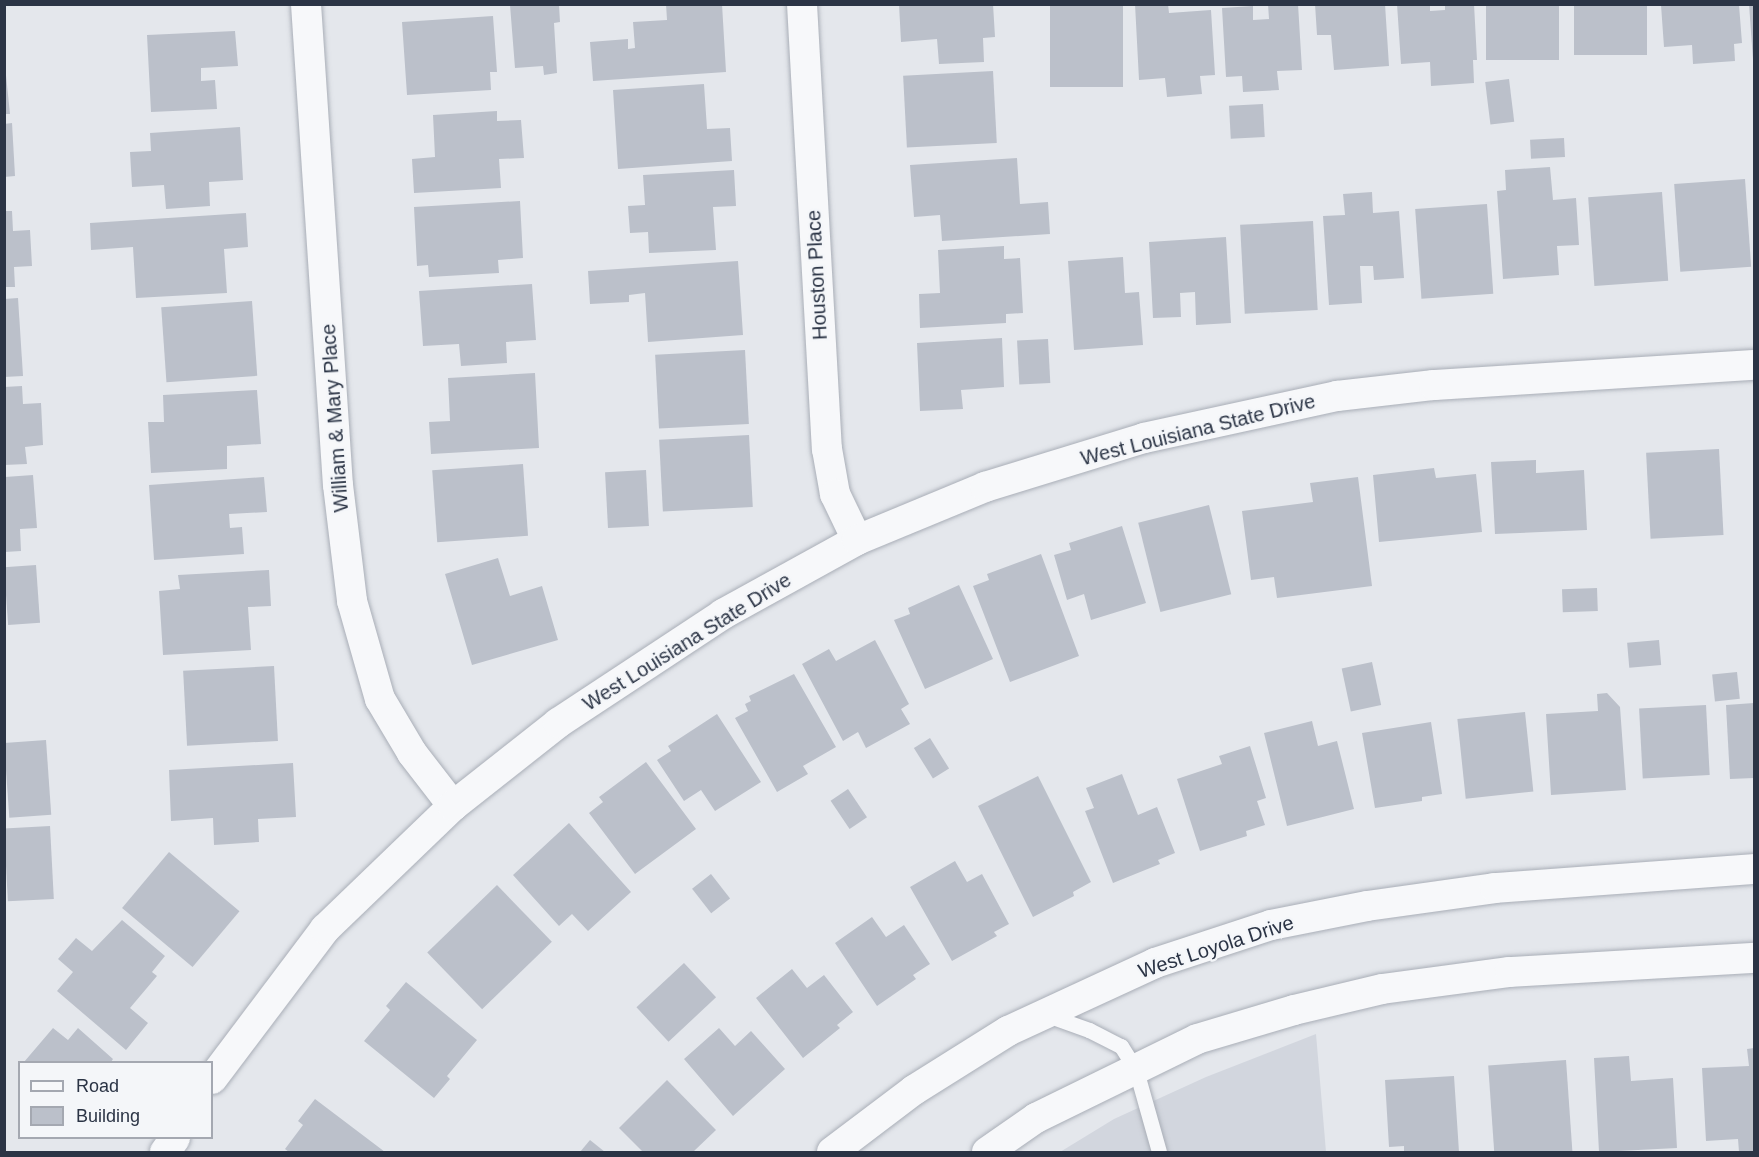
<!DOCTYPE html>
<html>
<head>
<meta charset="utf-8">
<style>
	body { margin:0 }
	#map { position:relative; width:1759px; height:1157px; overflow:hidden; background:#e4e7ec; font-family:Arial,sans-serif }
	div>[style] { position:absolute }
	[style*='--x'] { left:calc(var(--x)*1px); top:calc(var(--y)*1px); width:calc(var(--w)*1px); rotate:calc(var(--a)*1deg) }
	.built>* { inset:0; background:#d2d6de }
	.building>* { inset:0; background:#bbc0ca; transform-origin:0 0 }
	.roads { filter:drop-shadow(0 0 2px #a9aeb7) drop-shadow(0 0 2px #a9aeb7) }
	.service>* { height:15px; margin:-7.5px; padding:0 7.5px; transform-origin:7.5px; border-radius:7.5px; background:#f7f8fa }
	.minor>* { height:30px; margin:-15px; padding:0 15px; transform-origin:15px; border-radius:15px; background:#f7f8fa }
	span { translate:-50% -50%; white-space:nowrap; text-align:center; line-height:1.15; -webkit-text-stroke:4.5px #f4f6f9; paint-order:stroke }
	.street-label { font-size:20px; color:#2b3445 }
	.frame { position:absolute; inset:0; border:6px solid #2b3445; pointer-events:none }
	.legend { position:absolute; left:18px; top:1061px; width:195px; height:78px; box-sizing:border-box; background:#f4f6f9; border:2px solid #a4a8b1; margin:0; padding:8px 10px; list-style:none; font-size:18px; color:#2b3445 }
	.legend li { display:flex; align-items:center; gap:12px; height:30px }
	.legend b { width:30px; border:2px solid #a4a8b1 }
</style>
</head>
<body>
<div id="map">
	<div class="built">
		<i style="clip-path:polygon(1316px 1034px,1326px 1152px,1060px 1152px,1114px 1119px,1206px 1077px)"></i>
	</div>
	<div class="building">
		<i style="clip-path:polygon(666px 4px,722px 4px,726px 72px,593px 81px,590px 42px,628px 39px,628px 49px,635px 48px,633px 22px,667px 20px)"></i>
		<i style="clip-path:polygon(899px 4px,993px 4px,995px 37px,983px 38px,984px 62px,939px 64px,937px 39px,901px 42px)"></i>
		<i style="left:1050px;top:4px;width:73px;height:83px"></i>
		<i style="clip-path:polygon(1135px 4px,1168px 4px,1169px 13px,1211px 10px,1215px 75px,1200px 76px,1202px 94px,1167px 97px,1165px 78px,1139px 80px)"></i>
		<i style="clip-path:polygon(1268px 4px,1298px 4px,1302px 70px,1277px 71px,1279px 90px,1243px 92px,1242px 76px,1226px 77px,1222px 8px,1253px 6px,1253px 20px,1269px 19px)"></i>
		<i style="clip-path:polygon(1315px 4px,1385px 4px,1389px 66px,1334px 70px,1331px 35px,1317px 35px)"></i>
		<i style="clip-path:polygon(1397px 4px,1430px 4px,1430px 11px,1445px 10px,1445px 4px,1474px 4px,1477px 60px,1473px 60px,1474px 83px,1431px 86px,1430px 62px,1401px 64px)"></i>
		<i style="left:1486px;top:4px;width:73px;height:56px"></i>
		<i style="left:1574px;top:4px;width:73px;height:51px"></i>
		<i style="clip-path:polygon(1749px 4px,1754px 4px,1754px 60px,1753px 60px)"></i>
		<i style="clip-path:polygon(510px 5px,559px 5px,560px 22px,554px 23px,557px 73px,544px 75px,543px 66px,515px 68px)"></i>
		<i style="clip-path:polygon(1661px 5px,1739px 5px,1742px 43px,1734px 44px,1735px 61px,1693px 64px,1692px 45px,1664px 47px)"></i>
		<i style="clip-path:polygon(493px 16px,497px 72px,490px 72px,491px 90px,407px 95px,402px 22px)"></i>
		<i style="clip-path:polygon(235px 31px,238px 66px,201px 68px,201px 81px,215px 80px,217px 109px,151px 112px,147px 35px)"></i>
		<i style="clip-path:polygon(4px 56px,10px 114px,4px 114px)"></i>
		<i style="left:993px;top:71px;width:72px;height:90px;rotate:87deg"></i>
		<i style="left:1509px;top:79px;width:43px;height:24px;rotate:83deg"></i>
		<i style="clip-path:polygon(704px 84px,707px 129px,730px 128px,732px 161px,618px 169px,613px 90px)"></i>
		<i style="left:1263px;top:104px;width:33px;height:34px;rotate:87deg"></i>
		<i style="clip-path:polygon(497px 111px,497px 121px,521px 120px,524px 158px,499px 159px,501px 188px,414px 193px,412px 159px,435px 157px,433px 115px)"></i>
		<i style="clip-path:polygon(12px 123px,15px 176px,4px 177px,4px 124px)"></i>
		<i style="clip-path:polygon(240px 127px,243px 180px,209px 182px,210px 206px,166px 209px,164px 185px,132px 187px,130px 152px,151px 151px,150px 133px)"></i>
		<i style="left:1564px;top:138px;width:19px;height:34px;rotate:87deg"></i>
		<i style="clip-path:polygon(1017px 158px,1020px 204px,1048px 202px,1050px 234px,942px 241px,940px 215px,914px 217px,910px 165px)"></i>
		<i style="clip-path:polygon(1550px 167px,1553px 200px,1576px 198px,1579px 245px,1557px 246px,1559px 275px,1503px 279px,1497px 191px,1506px 190px,1505px 170px)"></i>
		<i style="clip-path:polygon(734px 170px,736px 206px,713px 207px,716px 250px,649px 253px,648px 232px,630px 233px,628px 206px,645px 205px,643px 175px)"></i>
		<i style="left:1745px;top:179px;width:88px;height:71px;rotate:86deg"></i>
		<i style="clip-path:polygon(1372px 192px,1373px 213px,1399px 211px,1404px 278px,1374px 280px,1373px 266px,1360px 266px,1362px 303px,1329px 305px,1323px 216px,1345px 215px,1343px 194px)"></i>
		<i style="left:1662px;top:192px;width:89px;height:74px;rotate:86deg"></i>
		<i style="clip-path:polygon(520px 201px,523px 258px,498px 260px,499px 273px,429px 277px,428px 265px,417px 266px,414px 207px)"></i>
		<i style="left:1487px;top:204px;width:90px;height:72px;rotate:86deg"></i>
		<i style="clip-path:polygon(5px 211px,12px 211px,13px 231px,30px 230px,32px 266px,14px 267px,15px 287px,5px 287px)"></i>
		<i style="clip-path:polygon(246px 213px,248px 247px,224px 249px,227px 293px,136px 298px,133px 247px,91px 250px,90px 223px)"></i>
		<i style="left:1313px;top:221px;width:89px;height:73px;rotate:87deg"></i>
		<i style="clip-path:polygon(1226px 237px,1231px 323px,1196px 325px,1195px 292px,1180px 293px,1181px 317px,1153px 318px,1149px 242px)"></i>
		<i style="clip-path:polygon(1004px 246px,1004px 259px,1020px 258px,1023px 313px,1006px 314px,1006px 323px,920px 328px,919px 294px,940px 293px,938px 250px)"></i>
		<i style="clip-path:polygon(1123px 257px,1125px 293px,1139px 292px,1143px 345px,1074px 350px,1068px 261px)"></i>
		<i style="clip-path:polygon(738px 261px,743px 335px,648px 342px,645px 293px,629px 295px,629px 302px,590px 304px,588px 271px)"></i>
		<i style="clip-path:polygon(532px 284px,536px 340px,506px 342px,507px 363px,461px 366px,459px 344px,423px 346px,419px 291px)"></i>
		<i style="clip-path:polygon(18px 298px,23px 376px,4px 377px,4px 299px)"></i>
		<i style="left:252px;top:301px;width:75px;height:91px;rotate:86deg"></i>
		<i style="clip-path:polygon(1002px 338px,1004px 387px,961px 390px,963px 409px,920px 411px,917px 343px)"></i>
		<i style="left:1048px;top:339px;width:44px;height:31px;rotate:87deg"></i>
		<i style="left:745px;top:350px;width:74px;height:90px;rotate:87deg"></i>
		<i style="clip-path:polygon(535px 373px,539px 448px,431px 454px,429px 422px,450px 421px,448px 378px)"></i>
		<i style="clip-path:polygon(22px 386px,23px 404px,41px 403px,43px 445px,25px 447px,27px 464px,4px 465px,4px 387px)"></i>
		<i style="clip-path:polygon(257px 390px,261px 444px,227px 446px,227px 469px,151px 473px,148px 422px,164px 422px,163px 395px)"></i>
		<i style="left:749px;top:435px;width:72px;height:90px;rotate:87deg"></i>
		<i style="left:1719px;top:449px;width:86px;height:73px;rotate:87deg"></i>
		<i style="clip-path:polygon(1536px 460px,1536px 473px,1584px 470px,1587px 530px,1495px 534px,1491px 462px)"></i>
		<i style="left:523px;top:464px;width:72px;height:91px;rotate:86deg"></i>
		<i style="clip-path:polygon(1434px 468px,1436px 478px,1476px 474px,1482px 532px,1379px 542px,1373px 475px)"></i>
		<i style="left:646px;top:470px;width:56px;height:41px;rotate:87deg"></i>
		<i style="clip-path:polygon(33px 475px,37px 528px,20px 529px,21px 551px,5px 552px,5px 477px)"></i>
		<i style="clip-path:polygon(264px 477px,267px 512px,229px 514px,230px 528px,242px 527px,244px 554px,154px 560px,149px 485px)"></i>
		<i style="clip-path:polygon(1358px 477px,1372px 586px,1277px 598px,1274px 577px,1251px 580px,1242px 511px,1313px 502px,1310px 483px)"></i>
		<i style="left:1209px;top:505px;width:92px;height:73px;rotate:76deg"></i>
		<i style="clip-path:polygon(1122px 526px,1146px 603px,1091px 620px,1084px 594px,1067px 600px,1054px 555px,1071px 550px,1069px 543px)"></i>
		<i style="clip-path:polygon(1041px 554px,1079px 656px,1010px 682px,973px 586px,989px 580px,987px 574px)"></i>
		<i style="clip-path:polygon(498px 558px,510px 596px,542px 586px,558px 640px,472px 665px,445px 574px)"></i>
		<i style="left:36px;top:565px;width:58px;height:32px;rotate:86deg"></i>
		<i style="clip-path:polygon(269px 570px,271px 606px,248px 607px,251px 650px,163px 655px,159px 591px,180px 589px,178px 575px)"></i>
		<i style="clip-path:polygon(959px 585px,993px 659px,925px 689px,894px 620px,910px 614px,908px 608px)"></i>
		<i style="left:1597px;top:588px;width:23px;height:35px;rotate:88deg"></i>
		<i style="clip-path:polygon(875px 640px,909px 704px,901px 709px,910px 724px,866px 748px,858px 732px,843px 741px,802px 664px,829px 649px,836px 661px)"></i>
		<i style="left:1659px;top:640px;width:25px;height:32px;rotate:85deg"></i>
		<i style="left:1372px;top:662px;width:44px;height:31px;rotate:78deg"></i>
		<i style="left:274px;top:666px;width:75px;height:91px;rotate:87deg"></i>
		<i style="left:1737px;top:672px;width:27px;height:25px;rotate:84deg"></i>
		<i style="clip-path:polygon(794px 674px,836px 747px,803px 766px,808px 774px,777px 792px,735px 718px,748px 711px,745px 704px,751px 701px,749px 696px)"></i>
		<i style="clip-path:polygon(1607px 693px,1620px 707px,1626px 790px,1551px 795px,1546px 714px,1598px 711px,1597px 694px)"></i>
		<i style="clip-path:polygon(1754px 703px,1754px 778px,1730px 779px,1726px 705px)"></i>
		<i style="left:1706px;top:705px;width:70px;height:67px;rotate:87deg"></i>
		<i style="left:1525px;top:712px;width:80px;height:68px;rotate:84deg"></i>
		<i style="clip-path:polygon(717px 714px,761px 782px,715px 811px,701px 790px,684px 801px,657px 760px,671px 751px,668px 746px)"></i>
		<i style="clip-path:polygon(1312px 721px,1318px 746px,1337px 741px,1354px 809px,1287px 826px,1264px 733px)"></i>
		<i style="clip-path:polygon(1431px 722px,1442px 794px,1422px 797px,1422px 801px,1375px 808px,1362px 733px)"></i>
		<i style="left:930px;top:738px;width:36px;height:19px;rotate:58deg"></i>
		<i style="left:46px;top:740px;width:75px;height:42px;rotate:86deg"></i>
		<i style="clip-path:polygon(1250px 746px,1266px 798px,1257px 801px,1265px 825px,1246px 831px,1247px 836px,1200px 851px,1177px 779px,1222px 764px,1219px 756px)"></i>
		<i style="clip-path:polygon(646px 762px,696px 829px,635px 874px,589px 813px,603px 802px,599px 797px)"></i>
		<i style="clip-path:polygon(293px 763px,296px 817px,258px 819px,259px 842px,214px 845px,213px 818px,171px 821px,169px 770px)"></i>
		<i style="clip-path:polygon(1122px 774px,1138px 815px,1157px 807px,1175px 853px,1158px 860px,1160px 864px,1113px 883px,1085px 811px,1094px 808px,1086px 788px)"></i>
		<i style="clip-path:polygon(1038px 776px,1091px 882px,1073px 892px,1074px 896px,1033px 917px,978px 806px)"></i>
		<i style="left:848px;top:789px;width:34px;height:21px;rotate:56deg"></i>
		<i style="clip-path:polygon(569px 823px,631px 892px,588px 931px,572px 914px,559px 926px,513px 875px)"></i>
		<i style="left:50px;top:826px;width:73px;height:46px;rotate:87deg"></i>
		<i style="left:169px;top:852px;width:92px;height:73px;rotate:40deg"></i>
		<i style="clip-path:polygon(955px 861px,967px 882px,982px 874px,1009px 924px,994px 932px,997px 936px,952px 961px,910px 887px)"></i>
		<i style="left:711px;top:874px;width:31px;height:24px;rotate:52deg"></i>
		<i style="left:497px;top:885px;width:79px;height:97px;rotate:46deg"></i>
		<i style="clip-path:polygon(872px 917px,886px 937px,904px 925px,930px 964px,913px 975px,916px 979px,877px 1006px,835px 943px)"></i>
		<i style="clip-path:polygon(122px 920px,165px 956px,152px 972px,157px 976px,130px 1008px,148px 1023px,126px 1050px,57px 991px,73px 972px,58px 959px,76px 938px,92px 951px)"></i>
		<i style="left:684px;top:963px;width:47px;height:65px;rotate:47deg"></i>
		<i style="clip-path:polygon(792px 969px,807px 988px,824px 975px,853px 1012px,837px 1025px,840px 1028px,803px 1058px,756px 998px)"></i>
		<i style="clip-path:polygon(406px 982px,477px 1040px,447px 1076px,450px 1079px,434px 1098px,364px 1041px,390px 1010px,386px 1006px)"></i>
		<i style="clip-path:polygon(53px 1028px,68px 1040px,78px 1028px,113px 1059px,111px 1062px,24px 1062px)"></i>
		<i style="clip-path:polygon(719px 1028px,735px 1046px,751px 1031px,785px 1069px,733px 1116px,684px 1059px)"></i>
		<i style="clip-path:polygon(1754px 1048px,1754px 1152px,1739px 1152px,1738px 1139px,1706px 1141px,1702px 1068px,1749px 1066px,1747px 1049px)"></i>
		<i style="clip-path:polygon(1629px 1056px,1631px 1081px,1673px 1078px,1677px 1148px,1599px 1152px,1594px 1058px)"></i>
		<i style="left:1566px;top:1060px;width:92px;height:78px;rotate:86deg"></i>
		<i style="clip-path:polygon(1454px 1076px,1459px 1152px,1404px 1152px,1404px 1146px,1389px 1147px,1385px 1080px)"></i>
		<i style="clip-path:polygon(667px 1080px,716px 1130px,693px 1152px,643px 1152px,619px 1128px)"></i>
		<i style="clip-path:polygon(315px 1099px,385px 1152px,289px 1152px,285px 1149px,303px 1125px,298px 1121px)"></i>
		<i style="clip-path:polygon(590px 1140px,605px 1152px,580px 1152px)"></i>
	</div>
	<div class="roads">
		<div class="service">
			<i style="--x:1047;--y:1015;--w:45;--a:19.7"></i>
			<i style="--x:1089;--y:1030;--w:36;--a:27"></i>
			<i style="--x:1121;--y:1046;--w:28;--a:58"></i>
			<i style="--x:1136;--y:1070;--w:85;--a:74.3"></i>
		</div>
		<div class="minor">
			<i style="--x:306;--y:4;--w:482;--a:86.2"></i>
			<i style="--x:338;--y:485;--w:117;--a:83.1"></i>
			<i style="--x:352;--y:601;--w:102;--a:74.1"></i>
			<i style="--x:380;--y:699;--w:63;--a:59.3"></i>
			<i style="--x:412;--y:753;--w:67;--a:52.3"></i>
			<i style="--x:802;--y:4;--w:446;--a:86.8"></i>
			<i style="--x:827;--y:449;--w:46;--a:79.9"></i>
			<i style="--x:835;--y:494;--w:51;--a:64.4"></i>
			<i style="--x:212;--y:1079;--w:188;--a:-53"></i>
			<i style="--x:325;--y:929;--w:178;--a:-43.9"></i>
			<i style="--x:453;--y:806;--w:134;--a:-38.3"></i>
			<i style="--x:558;--y:723;--w:198;--a:-33.4"></i>
			<i style="--x:723;--y:614;--w:153;--a:-28.9"></i>
			<i style="--x:857;--y:540;--w:139;--a:-22.5"></i>
			<i style="--x:985;--y:487;--w:166;--a:-17.1"></i>
			<i style="--x:1144;--y:438;--w:198;--a:-12.3"></i>
			<i style="--x:1337;--y:396;--w:98;--a:-6.5"></i>
			<i style="--x:1434;--y:385;--w:321;--a:-3.6"></i>
			<i style="--x:165;--y:1152;--w:17;--a:-54"></i>
			<i style="--x:832;--y:1152;--w:103;--a:-37.1"></i>
			<i style="--x:914;--y:1090;--w:111;--a:-32.1"></i>
			<i style="--x:1008;--y:1031;--w:162;--a:-24.8"></i>
			<i style="--x:1155;--y:963;--w:122;--a:-18.1"></i>
			<i style="--x:1271;--y:925;--w:98;--a:-11.2"></i>
			<i style="--x:1367;--y:906;--w:129;--a:-8"></i>
			<i style="--x:1495;--y:888;--w:260;--a:-4.2"></i>
			<i style="--x:987;--y:1152;--w:60;--a:-34.8"></i>
			<i style="--x:1036;--y:1118;--w:179;--a:-26.1"></i>
			<i style="--x:1197;--y:1039;--w:101;--a:-16.6"></i>
			<i style="--x:1294;--y:1010;--w:90;--a:-13.4"></i>
			<i style="--x:1382;--y:989;--w:129;--a:-7.6"></i>
			<i style="--x:1510;--y:972;--w:244;--a:-3.3"></i>
		</div>
	</div>
	<div class="street-label">
		<span style="left:817px;top:275px;rotate:-93deg">Houston Place</span>
		<span style="left:335px;top:418px;rotate:-94deg">William &amp; Mary Place</span>
		<span style="left:1198px;top:430px;rotate:-14deg">West Louisiana State Drive</span>
		<span style="left:687px;top:642px;rotate:-32deg">West Louisiana State Drive</span>
		<span style="left:1216px;top:947px;rotate:-18deg">West Loyola Drive</span>
	</div>
	<div class="frame"></div>
	<ul class="legend">
	<li><b style="height:8px;background:#f7f8fa"></b>Road</li>
	<li><b style="height:16px;background:#bbc0ca"></b>Building</li>
	</ul>
</div>
</body>
</html>
